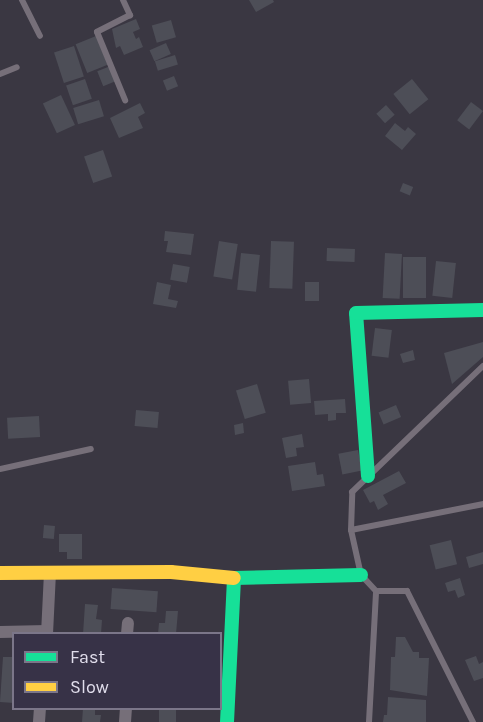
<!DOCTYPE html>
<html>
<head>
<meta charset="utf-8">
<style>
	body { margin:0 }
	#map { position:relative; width:483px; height:722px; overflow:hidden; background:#3a3742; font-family:Karla,sans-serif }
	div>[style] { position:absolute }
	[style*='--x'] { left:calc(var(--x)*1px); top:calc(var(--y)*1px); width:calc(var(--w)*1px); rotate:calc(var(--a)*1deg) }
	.building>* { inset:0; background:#4d4e57; transform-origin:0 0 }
	.lane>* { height:6px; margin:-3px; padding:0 3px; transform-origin:3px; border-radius:3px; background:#766f79 }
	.street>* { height:12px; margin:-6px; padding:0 6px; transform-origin:6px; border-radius:6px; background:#766f79 }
	.fast>* { height:14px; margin:-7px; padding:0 7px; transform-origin:7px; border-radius:7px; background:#16e098 }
	.slow>* { height:14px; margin:-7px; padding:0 7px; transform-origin:7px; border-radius:7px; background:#ffcf43 }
	span { translate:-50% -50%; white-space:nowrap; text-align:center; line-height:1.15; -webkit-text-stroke:5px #373247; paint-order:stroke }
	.legend { position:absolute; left:12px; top:632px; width:210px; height:78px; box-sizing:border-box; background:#373247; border:2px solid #7b7689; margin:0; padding:8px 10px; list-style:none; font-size:18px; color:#e0ddeb }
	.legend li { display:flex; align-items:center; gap:12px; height:30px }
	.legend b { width:30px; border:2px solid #7b7689 }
</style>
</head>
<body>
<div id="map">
	<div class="building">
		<i style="clip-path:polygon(249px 0,273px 0,274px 2px,256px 12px)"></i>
		<i style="clip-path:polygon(136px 19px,140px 29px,133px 32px,136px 39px,139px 37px,143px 47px,124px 55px,120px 46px,116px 48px,112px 29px)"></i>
		<i style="left:171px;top:20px;width:18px;height:20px;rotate:74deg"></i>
		<i style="left:96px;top:36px;width:31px;height:22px;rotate:68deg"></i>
		<i style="left:166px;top:43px;width:12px;height:18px;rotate:66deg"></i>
		<i style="left:74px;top:46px;width:32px;height:21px;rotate:72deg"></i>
		<i style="left:175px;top:55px;width:10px;height:21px;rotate:73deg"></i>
		<i style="left:113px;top:65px;width:16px;height:17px;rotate:68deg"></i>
		<i style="left:174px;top:76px;width:11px;height:12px;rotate:68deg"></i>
		<i style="left:85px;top:79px;width:21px;height:20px;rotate:71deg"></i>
		<i style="left:412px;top:79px;width:26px;height:24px;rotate:51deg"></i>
		<i style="left:61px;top:95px;width:33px;height:20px;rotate:65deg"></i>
		<i style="left:99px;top:100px;width:17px;height:27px;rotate:73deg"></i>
		<i style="left:471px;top:102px;width:15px;height:23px;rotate:37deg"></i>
		<i style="clip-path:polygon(140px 103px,145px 113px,138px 117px,143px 128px,119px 138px,110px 118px)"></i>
		<i style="left:386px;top:105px;width:13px;height:13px;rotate:48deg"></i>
		<i style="clip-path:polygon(395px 123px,405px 131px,408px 127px,416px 134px,402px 150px,385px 136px)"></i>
		<i style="left:103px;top:150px;width:28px;height:20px;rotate:71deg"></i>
		<i style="left:403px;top:183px;width:11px;height:9px;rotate:22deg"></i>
		<i style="clip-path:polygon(165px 231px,194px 234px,191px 255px,166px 252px,168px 241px,164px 241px)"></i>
		<i style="left:219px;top:241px;width:19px;height:36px;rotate:9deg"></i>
		<i style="left:271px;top:241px;width:23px;height:47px;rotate:2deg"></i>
		<i style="left:327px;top:248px;width:28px;height:13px;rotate:2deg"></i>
		<i style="left:241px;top:253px;width:19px;height:37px;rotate:6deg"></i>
		<i style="left:385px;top:253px;width:17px;height:45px;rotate:3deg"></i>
		<i style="left:403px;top:257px;width:23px;height:41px"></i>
		<i style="left:436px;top:261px;width:20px;height:35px;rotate:6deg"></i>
		<i style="left:173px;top:264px;width:17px;height:16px;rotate:10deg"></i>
		<i style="clip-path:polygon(157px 282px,171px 285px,168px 299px,178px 301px,176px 308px,153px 304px)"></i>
		<i style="left:305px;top:282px;width:14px;height:19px"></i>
		<i style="left:375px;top:328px;width:17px;height:28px;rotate:7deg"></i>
		<i style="clip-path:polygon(483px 342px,483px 357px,452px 384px,444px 353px)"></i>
		<i style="clip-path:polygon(413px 350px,415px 360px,403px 363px,400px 354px)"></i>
		<i style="left:309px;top:379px;width:24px;height:21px;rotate:85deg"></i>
		<i style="left:257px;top:384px;width:30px;height:22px;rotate:73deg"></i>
		<i style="clip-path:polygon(345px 399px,346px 413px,336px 413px,336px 420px,328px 421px,328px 414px,315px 415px,314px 401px)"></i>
		<i style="left:396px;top:405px;width:13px;height:19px;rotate:67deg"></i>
		<i style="left:136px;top:410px;width:23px;height:16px;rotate:5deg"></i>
		<i style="left:39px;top:416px;width:21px;height:32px;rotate:87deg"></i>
		<i style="clip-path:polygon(243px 423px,244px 433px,235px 435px,234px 425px)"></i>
		<i style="clip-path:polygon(302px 434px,304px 447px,296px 448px,297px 456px,286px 458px,282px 438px)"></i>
		<i style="left:358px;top:450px;width:21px;height:20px;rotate:79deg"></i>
		<i style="clip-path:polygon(315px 462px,317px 475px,323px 474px,325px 486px,292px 491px,288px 466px)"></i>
		<i style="clip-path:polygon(399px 471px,406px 483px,383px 495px,388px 504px,378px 510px,374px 501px,370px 503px,363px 490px)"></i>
		<i style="left:44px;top:525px;width:11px;height:13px;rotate:5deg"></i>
		<i style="clip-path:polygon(59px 534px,82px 534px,82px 559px,67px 559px,67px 552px,59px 552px)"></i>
		<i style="left:451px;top:540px;width:25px;height:22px;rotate:76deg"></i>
		<i style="clip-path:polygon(483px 552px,483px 564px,469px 568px,466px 557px)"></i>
		<i style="clip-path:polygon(460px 578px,465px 595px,458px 598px,455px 590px,448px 592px,445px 583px)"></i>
		<i style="left:112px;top:588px;width:46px;height:21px;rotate:4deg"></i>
		<i style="clip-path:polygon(85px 604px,98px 605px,96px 619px,102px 620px,101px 634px,83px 634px)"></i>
		<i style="clip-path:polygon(166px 611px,178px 611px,176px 634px,158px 634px,159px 623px,165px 623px)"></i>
		<i style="clip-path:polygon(396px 637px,405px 637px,413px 652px,419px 652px,419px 658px,429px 658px,427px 696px,390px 690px,391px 657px,395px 657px)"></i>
		<i style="clip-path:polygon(476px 656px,479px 664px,483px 662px,483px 678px,474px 681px,465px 660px)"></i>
		<i style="clip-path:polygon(3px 657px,14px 657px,14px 703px,0 702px)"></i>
		<i style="clip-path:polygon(388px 697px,426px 700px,426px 722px,383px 722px,384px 715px,387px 715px)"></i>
		<i style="clip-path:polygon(83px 708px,95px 708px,95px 715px,101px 715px,100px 722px,82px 722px)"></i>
		<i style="left:159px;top:708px;width:17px;height:14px"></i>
	</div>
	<div class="lane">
		<i style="--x:22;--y:0;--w:40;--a:63.4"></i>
		<i style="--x:123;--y:0;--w:17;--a:65"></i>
		<i style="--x:130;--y:15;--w:37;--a:153"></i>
		<i style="--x:97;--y:32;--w:74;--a:67.6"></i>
		<i style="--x:0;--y:74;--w:18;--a:-22"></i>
		<i style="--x:0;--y:469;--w:93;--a:-12.4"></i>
		<i style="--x:351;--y:530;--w:135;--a:-11.1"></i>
		<i style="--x:376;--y:591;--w:31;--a:0"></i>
		<i style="--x:407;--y:591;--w:147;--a:63.3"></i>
		<i style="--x:369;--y:722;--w:131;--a:-86.9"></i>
		<i style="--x:376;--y:591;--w:22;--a:-133"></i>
		<i style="--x:361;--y:575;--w:46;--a:-102.5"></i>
		<i style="--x:351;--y:530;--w:38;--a:-88"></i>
		<i style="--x:352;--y:492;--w:182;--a:-43.9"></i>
	</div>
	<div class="street">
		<i style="--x:0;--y:632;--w:47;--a:-1.2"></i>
		<i style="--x:47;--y:634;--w:62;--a:-87.2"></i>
		<i style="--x:127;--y:634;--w:11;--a:-85"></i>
		<i style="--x:39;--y:722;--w:14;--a:-86"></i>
		<i style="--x:125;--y:722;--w:14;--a:-86"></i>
	</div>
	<div class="fast">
		<i style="--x:368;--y:476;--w:163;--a:-94.2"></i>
		<i style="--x:356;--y:313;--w:127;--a:-1.4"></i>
		<i style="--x:234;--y:578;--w:127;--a:-1.4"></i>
		<i style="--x:227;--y:722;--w:144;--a:-87.2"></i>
	</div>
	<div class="slow">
		<i style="--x:0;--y:573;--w:171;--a:-0.3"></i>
		<i style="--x:171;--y:572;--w:63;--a:5.4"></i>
	</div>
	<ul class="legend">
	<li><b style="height:8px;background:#16e098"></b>Fast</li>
	<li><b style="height:8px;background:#ffcf43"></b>Slow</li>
	</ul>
</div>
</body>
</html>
